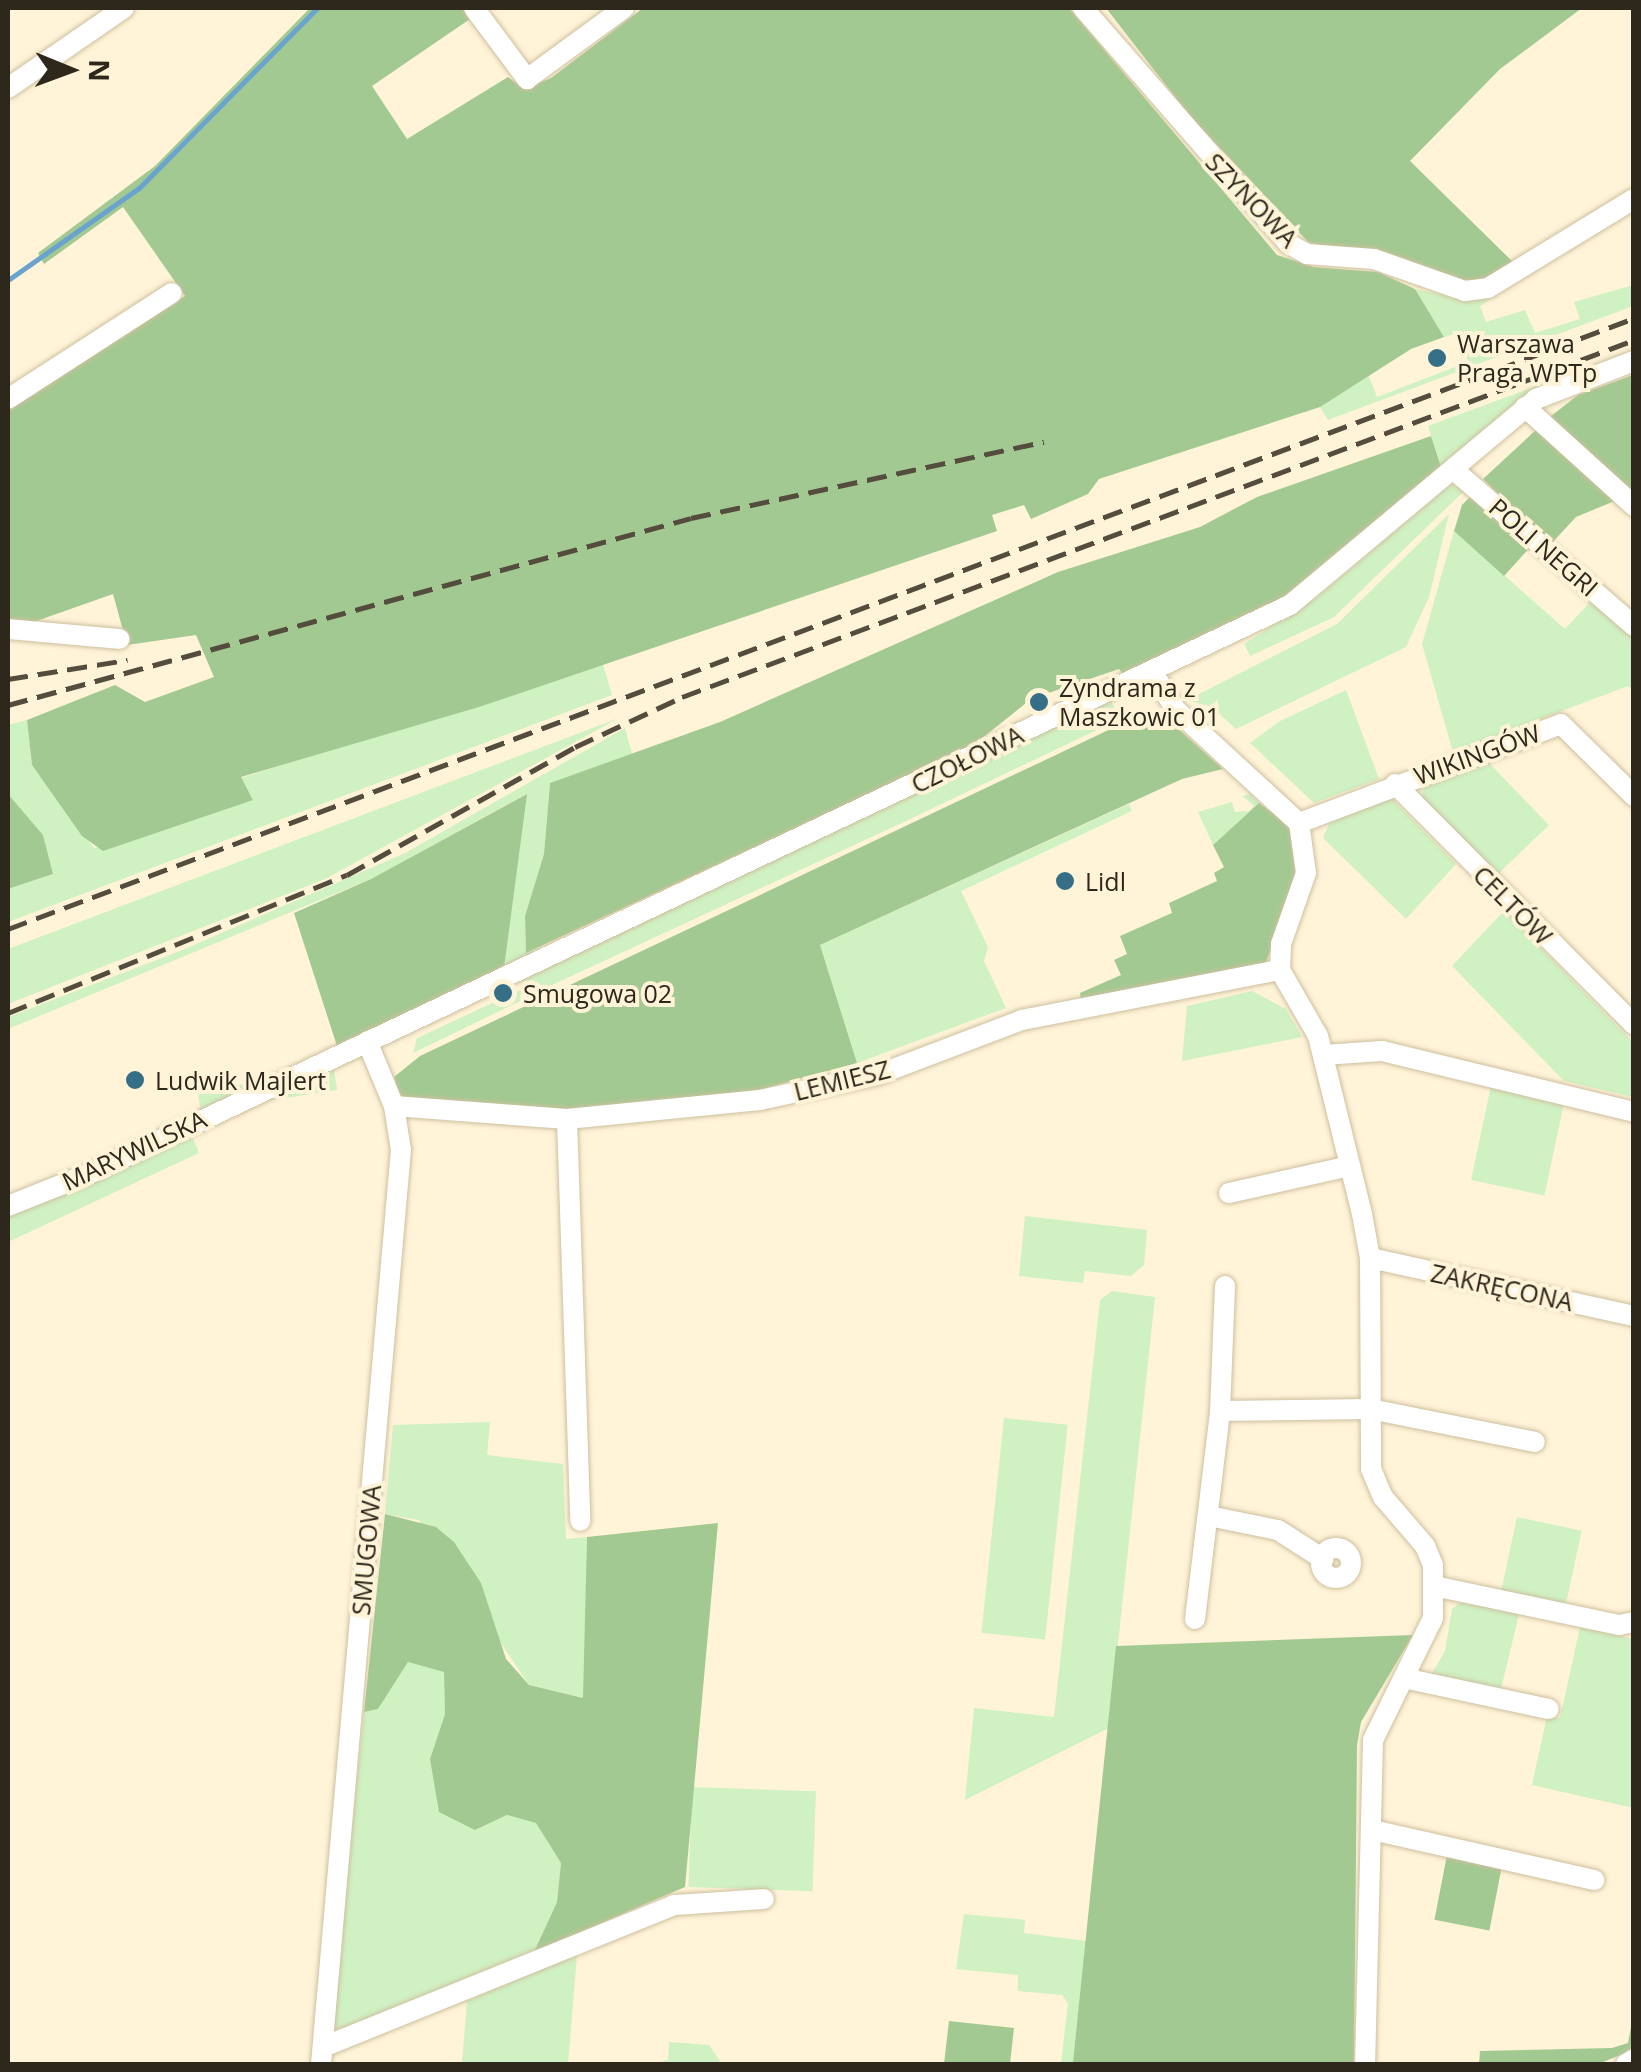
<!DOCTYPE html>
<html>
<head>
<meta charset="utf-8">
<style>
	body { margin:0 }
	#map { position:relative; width:1641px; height:2072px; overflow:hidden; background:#fff3d8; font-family:"Open Sans",sans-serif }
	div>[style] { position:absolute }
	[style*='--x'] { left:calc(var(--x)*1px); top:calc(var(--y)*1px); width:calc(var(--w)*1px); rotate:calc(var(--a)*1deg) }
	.green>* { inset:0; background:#d0f1c2; transform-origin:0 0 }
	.forest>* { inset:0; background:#a2c991; transform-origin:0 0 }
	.stream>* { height:5px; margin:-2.5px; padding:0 2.5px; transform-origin:2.5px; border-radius:2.5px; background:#6aa4ce }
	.roads { filter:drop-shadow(0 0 2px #cdc09f) drop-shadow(0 0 2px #cdc09f) }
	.minor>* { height:20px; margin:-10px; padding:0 10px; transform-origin:10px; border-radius:10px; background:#fff }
	.minor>.ring { margin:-10px; padding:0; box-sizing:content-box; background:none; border:20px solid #fff; border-radius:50% }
	.rail>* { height:5px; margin-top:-2.5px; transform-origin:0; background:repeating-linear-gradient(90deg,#544d3e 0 20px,transparent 0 30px) }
	.dots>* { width:28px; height:28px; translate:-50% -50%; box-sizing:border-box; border:5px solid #fff3d8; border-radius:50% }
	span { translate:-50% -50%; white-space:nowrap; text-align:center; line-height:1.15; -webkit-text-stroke:8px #fff3d8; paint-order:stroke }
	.street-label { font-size:25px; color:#2e281c }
	.poi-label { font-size:25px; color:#2e281c }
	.left { translate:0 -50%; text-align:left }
	.frame { position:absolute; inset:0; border:10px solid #2e281c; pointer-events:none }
	.north { position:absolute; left:20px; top:20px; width:100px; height:100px; -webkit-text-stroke:8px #fff3d8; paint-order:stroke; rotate:91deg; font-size:28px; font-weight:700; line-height:40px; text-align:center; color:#2e281c }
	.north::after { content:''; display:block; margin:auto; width:35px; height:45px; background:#2e281c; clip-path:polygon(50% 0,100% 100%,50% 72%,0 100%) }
</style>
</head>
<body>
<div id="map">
	<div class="green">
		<i style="clip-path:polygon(1633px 285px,1633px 306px,1328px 420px,1320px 407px,1368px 374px,1377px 397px,1468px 362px,1458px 333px,1444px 337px,1415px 289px,1461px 299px,1501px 292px,1480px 306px,1486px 322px,1525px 310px,1535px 333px,1580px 319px,1574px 302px)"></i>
		<i style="clip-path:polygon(1633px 350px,1539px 386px,1441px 467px,1428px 426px)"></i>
		<i style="clip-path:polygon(1450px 485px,1467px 488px,1334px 617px,1250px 656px,1244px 644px,1316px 598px)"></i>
		<i style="clip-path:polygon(1449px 514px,1429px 597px,1406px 647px,1236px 729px,1212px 707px,1187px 700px,1337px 624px)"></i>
		<i style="clip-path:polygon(1454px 531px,1565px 629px,1594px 598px,1633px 633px,1633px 691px,1628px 686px,1453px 752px,1422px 644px)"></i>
		<i style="clip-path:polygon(603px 664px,612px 695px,8px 922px,8px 889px,53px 874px,43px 835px,8px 794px,8px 725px,27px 720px,32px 765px,94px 848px,253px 799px,241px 778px)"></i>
		<i style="clip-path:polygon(1346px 690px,1379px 779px,1314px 803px,1250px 743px,1280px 721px)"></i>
		<i style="clip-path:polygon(1111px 701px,1120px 719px,906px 821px,539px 991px,533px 980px,513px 982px)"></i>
		<i style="clip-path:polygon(619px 718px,325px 879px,8px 1004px,8px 949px)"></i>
		<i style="clip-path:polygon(625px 728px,632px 754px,550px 783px,544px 854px,525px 916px,526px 952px,559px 942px,504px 968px,526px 794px,371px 879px,8px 1029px,8px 1017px,180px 951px,405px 853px)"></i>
		<i style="clip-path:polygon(1489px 763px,1549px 825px,1498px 874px,1421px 799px,1424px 786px)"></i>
		<i style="clip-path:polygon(1250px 794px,1259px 803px,1213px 845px,1198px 812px,1232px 802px,1235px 812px,1249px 811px,1254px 806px,1242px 796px)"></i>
		<i style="clip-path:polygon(1392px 799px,1456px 864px,1406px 919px,1323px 838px,1330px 821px)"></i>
		<i style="clip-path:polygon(1129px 804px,1132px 811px,961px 891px,988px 947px,984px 961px,1006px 1008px,857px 1063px,820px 945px)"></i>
		<i style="clip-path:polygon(1504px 911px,1633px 1042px,1633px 1097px,1564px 1081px,1452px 966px)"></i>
		<i style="clip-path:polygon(531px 985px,535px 994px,413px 1053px,417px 1038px)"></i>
		<i style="clip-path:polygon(1252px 991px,1286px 1009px,1302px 1037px,1182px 1061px,1187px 1006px)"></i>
		<i style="left:334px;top:1070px;width:20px;height:138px;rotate:81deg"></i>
		<i style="left:1491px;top:1086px;width:75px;height:96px;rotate:12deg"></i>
		<i style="clip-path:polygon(191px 1133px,199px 1153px,8px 1242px,8px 1213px)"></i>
		<i style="clip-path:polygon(1025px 1216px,1147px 1230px,1144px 1265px,1131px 1276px,1085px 1271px,1083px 1283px,1019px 1276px)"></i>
		<i style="clip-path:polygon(1112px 1291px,1155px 1297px,1109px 1728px,965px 1800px,974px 1708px,1054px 1717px,1100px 1300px)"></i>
		<i style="left:1004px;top:1418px;width:64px;height:216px;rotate:6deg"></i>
		<i style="clip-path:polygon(490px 1422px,487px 1455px,563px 1464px,566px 1539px,587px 1537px,584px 1698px,529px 1685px,419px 1520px,385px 1514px,393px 1425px)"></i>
		<i style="left:1517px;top:1517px;width:66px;height:76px;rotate:12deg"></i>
		<i style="clip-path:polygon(1462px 1601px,1519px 1614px,1500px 1693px,1430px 1677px,1445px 1651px,1452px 1609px)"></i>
		<i style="clip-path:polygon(1580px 1627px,1633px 1639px,1633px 1808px,1532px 1785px,1547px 1716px,1560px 1718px)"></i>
		<i style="clip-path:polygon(408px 1662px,444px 1671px,445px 1714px,430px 1759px,475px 1830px,507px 1815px,536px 1823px,561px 1863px,557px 1902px,534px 1952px,344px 2029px,332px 2028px,364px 1712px,378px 1709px)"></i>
		<i style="left:692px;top:1787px;width:124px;height:100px;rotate:2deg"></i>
		<i style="clip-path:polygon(964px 1914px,1025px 1920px,1024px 1933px,1086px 1941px,1073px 2062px,1199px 2064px,1061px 2064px,1068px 2003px,1062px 1995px,1018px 1991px,1018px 1975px,956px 1969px)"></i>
		<i style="clip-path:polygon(577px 1955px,568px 2064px,462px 2064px,467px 2001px)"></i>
		<i style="clip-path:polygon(669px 2042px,709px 2045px,722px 2064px,654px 2064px,668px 2060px)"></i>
	</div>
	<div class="forest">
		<i style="clip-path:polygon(310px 8px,462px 8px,470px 19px,372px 86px,407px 139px,508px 77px,524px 89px,551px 78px,643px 8px,1069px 8px,1277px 255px,1314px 267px,1378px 272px,1415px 289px,1444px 337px,1411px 349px,1320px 407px,1099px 479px,1088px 494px,1031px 519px,1024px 505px,992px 515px,997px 531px,479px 707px,241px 777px,253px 800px,103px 851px,82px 836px,32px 765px,27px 720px,115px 685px,145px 702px,214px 677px,196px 635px,127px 645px,113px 594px,8px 631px,8px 404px,185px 296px,123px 207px,44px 264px,38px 253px,155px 166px)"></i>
		<i style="clip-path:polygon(1106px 8px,1582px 8px,1500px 69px,1410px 161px,1515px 264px,1474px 286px,1308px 242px,1189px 115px)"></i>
		<i style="clip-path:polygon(1633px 375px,1633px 502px,1546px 420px,1578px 395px)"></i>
		<i style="clip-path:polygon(1538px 428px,1617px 500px,1576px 517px,1550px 545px,1483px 479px)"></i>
		<i style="clip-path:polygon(1431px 436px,1441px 467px,1287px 599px,1122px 673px,1119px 669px,1031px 699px,971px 747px,526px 953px,525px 916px,544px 854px,550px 783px,720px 722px,1058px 572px,1200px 527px,1257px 497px)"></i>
		<i style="clip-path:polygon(1475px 492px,1535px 542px,1504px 576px,1454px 531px,1462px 505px)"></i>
		<i style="clip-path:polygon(1155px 708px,1223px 769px,1182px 779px,820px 945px,857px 1063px,758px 1090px,563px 1112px,401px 1101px,394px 1077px,420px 1056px)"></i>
		<i style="clip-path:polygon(8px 794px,43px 835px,53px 874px,8px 889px)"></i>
		<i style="clip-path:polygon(527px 794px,504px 968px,337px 1046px,294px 913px,371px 879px)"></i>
		<i style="clip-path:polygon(1259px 803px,1290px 826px,1298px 870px,1266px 963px,1081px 1000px,1080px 993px,1121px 975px,1114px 960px,1127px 954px,1120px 936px,1172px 913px,1169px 903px,1217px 881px,1214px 873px,1224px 867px,1213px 845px)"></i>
		<i style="clip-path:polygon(385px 1514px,436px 1527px,454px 1542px,481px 1583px,506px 1659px,529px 1685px,583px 1698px,587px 1537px,718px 1523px,685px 1887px,534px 1952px,557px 1902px,561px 1863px,536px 1823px,507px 1815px,475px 1830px,439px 1812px,430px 1759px,445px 1714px,444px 1672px,408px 1662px,378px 1709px,364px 1712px)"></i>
		<i style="clip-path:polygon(1413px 1635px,1361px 1722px,1357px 1745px,1354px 2064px,1073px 2062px,1116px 1646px)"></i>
		<i style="left:1447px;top:1855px;width:56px;height:66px;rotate:11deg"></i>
		<i style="clip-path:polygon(1633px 2016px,1633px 2050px,1598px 2064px,1479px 2064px,1480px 2051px,1612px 2048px,1628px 2043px)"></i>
		<i style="clip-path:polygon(949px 2021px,1014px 2028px,1010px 2064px,944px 2064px)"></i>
	</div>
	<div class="stream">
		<i style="--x:8;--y:280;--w:160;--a:-35.1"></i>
		<i style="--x:139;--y:188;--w:253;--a:-45.3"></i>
	</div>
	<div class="roads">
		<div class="minor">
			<i style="--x:474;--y:8;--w:89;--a:53.3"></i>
			<i style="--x:527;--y:79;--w:120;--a:-36.2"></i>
			<i style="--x:1083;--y:8;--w:313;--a:48.9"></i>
			<i style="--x:1289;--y:244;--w:21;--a:29"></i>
			<i style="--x:1307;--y:254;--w:67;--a:4.3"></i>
			<i style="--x:1374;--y:259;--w:96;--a:19.4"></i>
			<i style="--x:1465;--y:291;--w:23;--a:-7"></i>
			<i style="--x:1488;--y:288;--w:171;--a:-31.4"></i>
			<i style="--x:8;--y:88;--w:141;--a:-34.6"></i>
			<i style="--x:8;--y:399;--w:195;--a:-32.9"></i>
			<i style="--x:1525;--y:407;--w:147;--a:42.2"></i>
			<i style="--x:1454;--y:470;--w:238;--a:40.9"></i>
			<i style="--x:8;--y:629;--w:112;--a:5.1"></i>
			<i style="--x:1152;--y:671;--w:46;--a:58.4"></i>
			<i style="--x:1176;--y:710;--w:167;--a:42.6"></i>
			<i style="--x:1299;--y:823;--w:50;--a:82"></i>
			<i style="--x:1306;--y:873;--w:75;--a:109.4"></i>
			<i style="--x:1281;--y:944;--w:26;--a:92"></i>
			<i style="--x:1280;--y:970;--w:76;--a:60.1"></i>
			<i style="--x:1318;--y:1036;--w:183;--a:76.1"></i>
			<i style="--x:1362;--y:1214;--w:45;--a:79.7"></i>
			<i style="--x:1370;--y:1258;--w:211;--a:89.7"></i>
			<i style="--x:1371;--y:1469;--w:30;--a:67"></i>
			<i style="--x:1383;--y:1497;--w:65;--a:49.4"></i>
			<i style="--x:1425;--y:1546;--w:21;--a:67"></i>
			<i style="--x:1433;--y:1565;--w:53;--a:90"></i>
			<i style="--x:1433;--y:1618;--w:136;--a:116.2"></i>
			<i style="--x:1373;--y:1740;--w:324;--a:91.4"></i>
			<i style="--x:1395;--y:784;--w:339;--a:45.2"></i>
			<i style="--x:1299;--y:823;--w:280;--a:-20.7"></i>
			<i style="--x:1561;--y:724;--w:103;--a:44.6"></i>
			<i style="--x:1323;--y:1055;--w:59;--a:-3.9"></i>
			<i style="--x:1382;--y:1051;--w:259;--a:13.6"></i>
			<i style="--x:394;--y:1106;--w:173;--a:4.3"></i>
			<i style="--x:567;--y:1119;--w:194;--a:-5.6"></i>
			<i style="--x:760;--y:1100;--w:123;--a:-12.2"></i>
			<i style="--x:880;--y:1074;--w:152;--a:-20.8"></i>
			<i style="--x:1022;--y:1020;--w:263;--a:-11"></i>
			<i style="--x:567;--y:1119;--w:402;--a:88.1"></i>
			<i style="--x:1229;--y:1193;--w:124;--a:-12.6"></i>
			<i style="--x:8;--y:1206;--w:92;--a:-21.8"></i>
			<i style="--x:93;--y:1172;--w:1324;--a:-25.35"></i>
			<i style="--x:1290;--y:605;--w:321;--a:-39.9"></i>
			<i style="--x:1536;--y:399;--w:105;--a:-21.2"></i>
			<i style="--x:1370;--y:1258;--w:270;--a:12.4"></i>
			<i style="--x:1220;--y:1411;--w:150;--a:-0.8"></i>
			<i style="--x:1370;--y:1409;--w:168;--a:11.3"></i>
			<i style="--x:1209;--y:1516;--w:70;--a:11.5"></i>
			<i style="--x:1278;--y:1530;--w:54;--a:32.8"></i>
			<i class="ring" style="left:1321px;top:1548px;width:10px;height:10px"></i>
			<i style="--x:1434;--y:1586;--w:189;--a:11.9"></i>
			<i style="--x:1619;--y:1625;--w:15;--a:-11"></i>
			<i style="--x:1195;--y:1619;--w:209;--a:-83.1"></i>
			<i style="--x:1220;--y:1411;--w:125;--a:-87.7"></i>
			<i style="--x:1404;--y:1678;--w:148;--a:12.1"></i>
			<i style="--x:1372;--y:1830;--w:228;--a:12.7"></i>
			<i style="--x:323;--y:2047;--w:379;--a:-22"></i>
			<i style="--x:674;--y:1905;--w:90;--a:-3.8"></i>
			<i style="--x:321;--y:2064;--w:917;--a:-85"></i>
			<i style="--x:401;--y:1150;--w:45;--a:-99"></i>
			<i style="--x:394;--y:1106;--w:70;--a:-112.6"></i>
			<i style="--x:1626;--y:2064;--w:9;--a:-32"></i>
		</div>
	</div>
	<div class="rail">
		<i style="--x:8;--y:679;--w:121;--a:-9.1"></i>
		<i style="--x:8;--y:705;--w:708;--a:-15.31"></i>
		<i style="--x:691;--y:518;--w:361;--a:-12.2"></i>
		<i style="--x:8;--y:929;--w:1737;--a:-20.59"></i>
		<i style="--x:8;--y:1013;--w:366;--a:-22.2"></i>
		<i style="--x:347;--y:875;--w:261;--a:-29.3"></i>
		<i style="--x:575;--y:747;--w:118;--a:-25"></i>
		<i style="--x:682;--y:697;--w:1017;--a:-20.56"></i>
	</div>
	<div class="dots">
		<i style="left:1437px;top:358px;background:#346f87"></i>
		<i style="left:1039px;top:702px;background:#346f87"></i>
		<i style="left:1065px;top:881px;background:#346f87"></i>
		<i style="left:503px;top:993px;background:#346f87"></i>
		<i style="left:135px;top:1080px;background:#346f87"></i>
	</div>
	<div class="street-label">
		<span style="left:1252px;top:200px;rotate:46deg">SZYNOWA</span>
		<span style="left:1544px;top:547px;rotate:41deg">POLI NEGRI</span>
		<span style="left:1477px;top:754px;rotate:-20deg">WIKINGÓW</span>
		<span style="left:967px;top:759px;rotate:-26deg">CZOŁOWA</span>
		<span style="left:1513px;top:905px;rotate:45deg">CELTÓW</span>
		<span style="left:842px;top:1080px;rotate:-14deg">LEMIESZ</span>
		<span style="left:134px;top:1150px;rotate:-25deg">MARYWILSKA</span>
		<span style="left:1502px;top:1287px;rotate:12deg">ZAKRĘCONA</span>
		<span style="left:366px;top:1550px;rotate:-85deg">SMUGOWA</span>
	</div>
	<div class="poi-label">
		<span class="left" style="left:1457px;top:358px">Warszawa<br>Praga WPTp</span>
		<span class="left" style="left:1059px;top:702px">Zyndrama z<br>Maszkowic 01</span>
		<span class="left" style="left:1085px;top:881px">Lidl</span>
		<span class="left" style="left:523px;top:993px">Smugowa 02</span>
		<span class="left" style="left:155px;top:1080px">Ludwik Majlert</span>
	</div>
	<div class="frame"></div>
	<div class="north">N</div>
</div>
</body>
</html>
